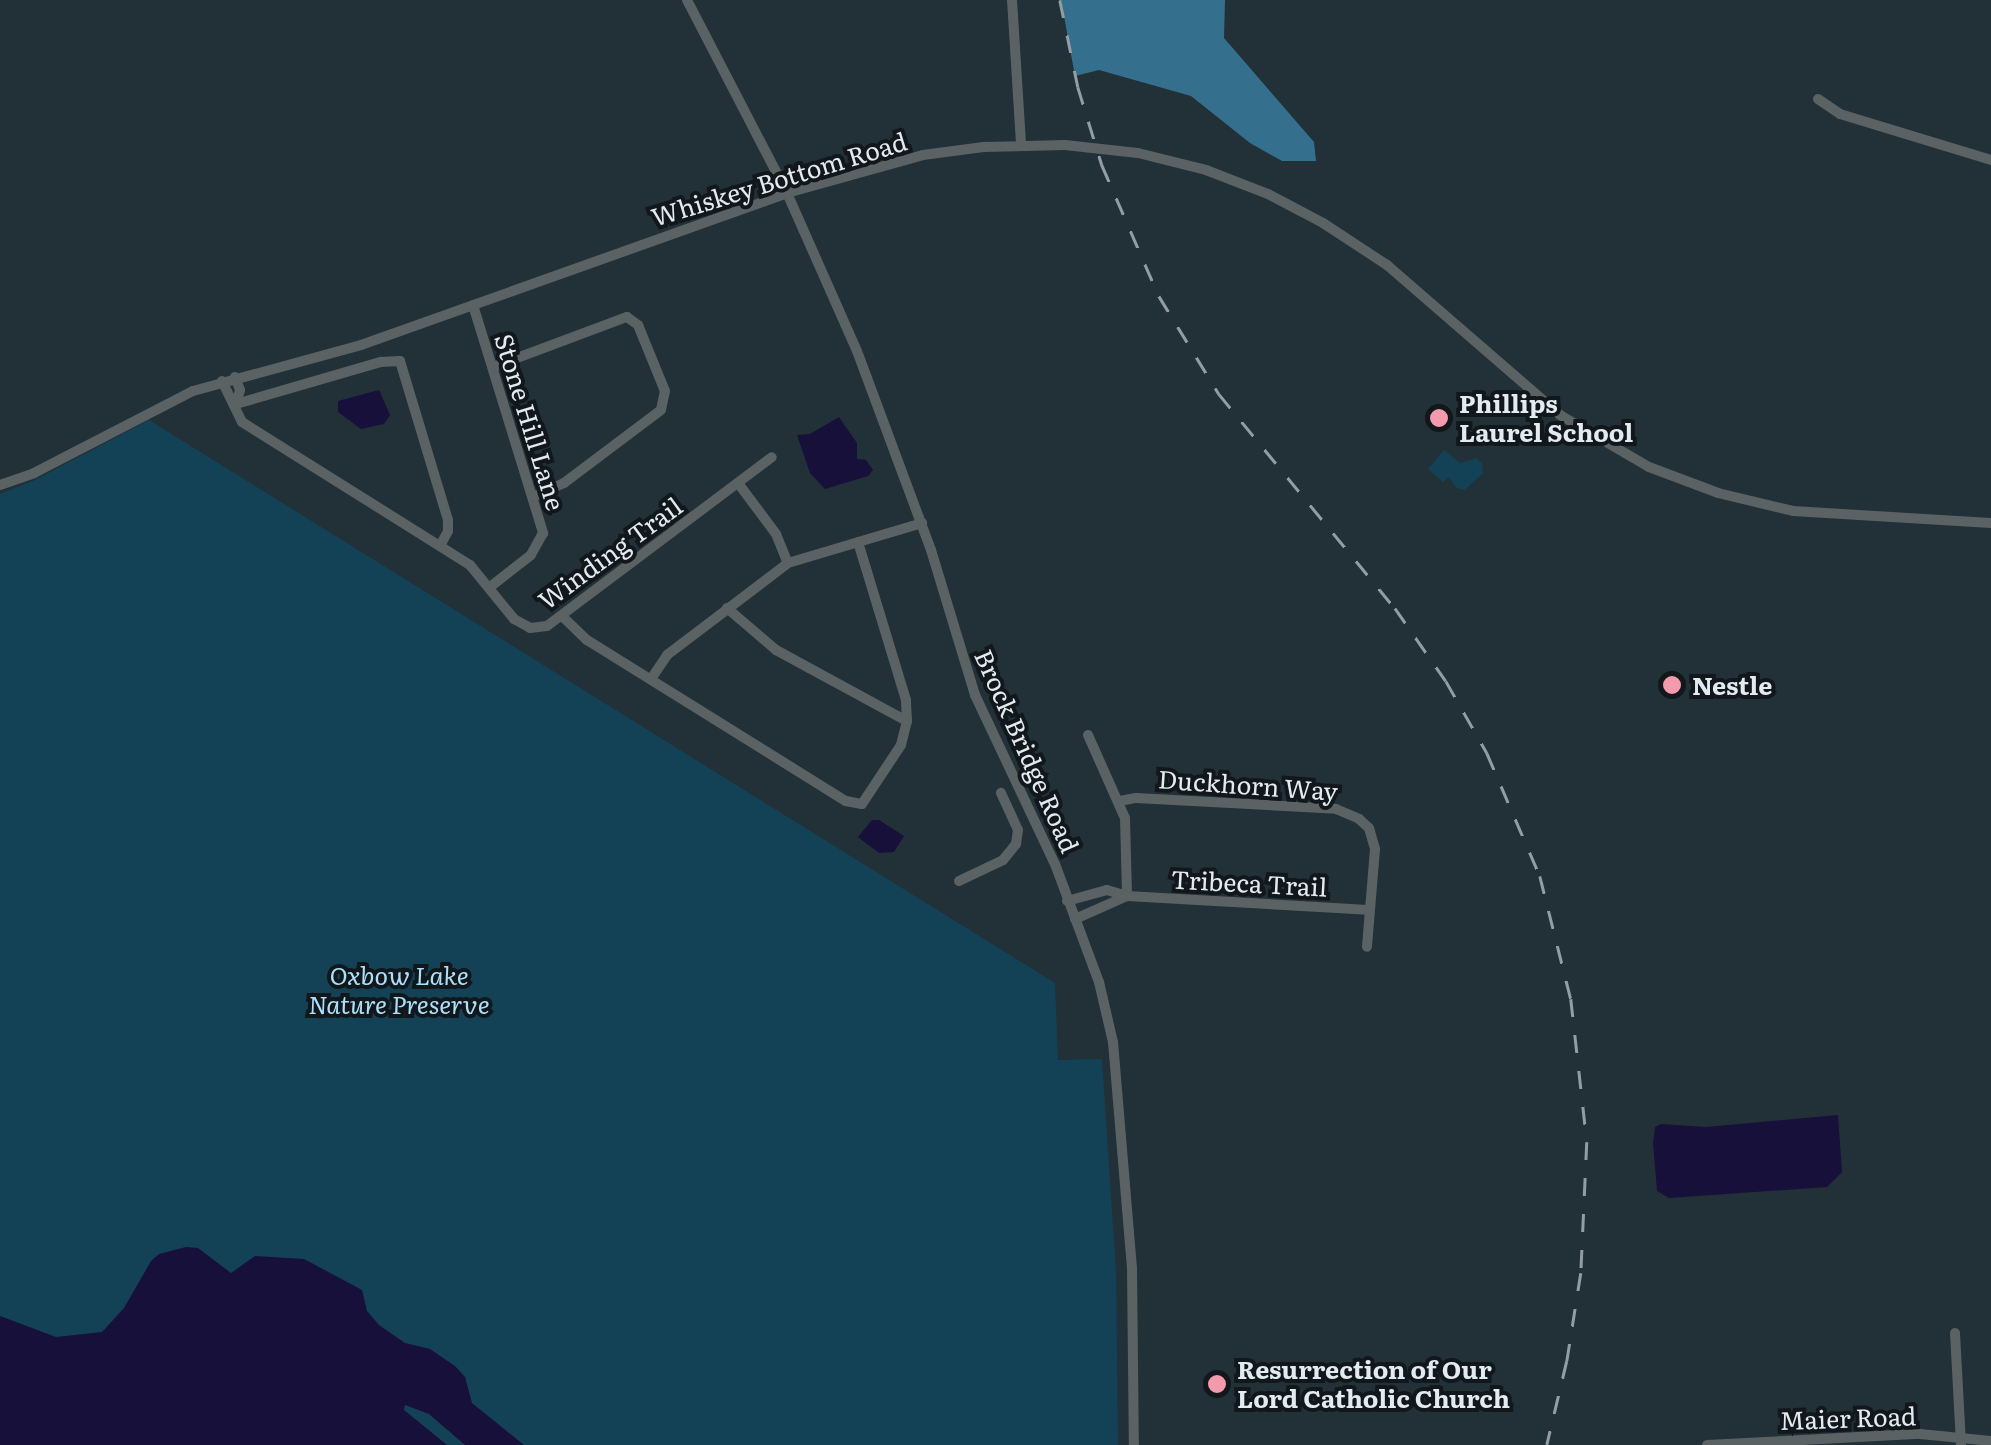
<!DOCTYPE html>
<html>
<head>
<meta charset="utf-8">
<style>
	body { margin:0 }
	#map { position:relative; width:1991px; height:1445px; overflow:hidden; background:#223038; font-family:Literata,serif }
	div>[style] { position:absolute }
	[style*='--x'] { left:calc(var(--x)*1px); top:calc(var(--y)*1px); width:calc(var(--w)*1px); rotate:calc(var(--a)*1deg) }
	.green>* { inset:0; background:#134156 }
	.forest>* { inset:0; background:#34708d }
	.water>* { inset:0; background:#17103a }
	.minor>* { height:10px; margin:-5px; padding:0 5px; transform-origin:5px; border-radius:5px; background:#5a6263 }
	.rail>* { height:2.5px; margin-top:-1.25px; transform-origin:0; background:repeating-linear-gradient(90deg,#929da4 0 18px,transparent 0 36px) }
	.dots>* { width:28px; height:28px; translate:-50% -50%; box-sizing:border-box; border:5px solid #11171b; border-radius:50% }
	span { translate:-50% -50%; white-space:nowrap; text-align:center; line-height:1.15; -webkit-text-stroke:8px #11171b; paint-order:stroke }
	.street-label { font-size:25px; color:#e2ebf0 }
	.poi-label { font-size:25px; color:#e2ebf0; font-weight:700 }
	.left { translate:0 -50%; text-align:left }
	.park-label { font-size:25px; color:#acdffa; font-style:italic }
</style>
</head>
<body>
<div id="map">
	<div class="green">
		<i style="clip-path:polygon(149px 420px,1055px 983px,1058px 1060px,1102px 1059px,1116px 1271px,1118px 1445px,0 1445px,0 494px,35px 480px)"></i>
		<i style="clip-path:polygon(1444px 450px,1460px 463px,1476px 458px,1482px 463px,1483px 473px,1465px 490px,1457px 488px,1448px 477px,1443px 482px,1428px 469px)"></i>
	</div>
	<div class="forest">
		<i style="clip-path:polygon(1061px 0,1225px 0,1224px 38px,1314px 142px,1316px 161px,1282px 161px,1250px 143px,1191px 96px,1099px 70px,1075px 76px)"></i>
	</div>
	<div class="water">
		<i style="clip-path:polygon(379px 390px,390px 415px,384px 424px,361px 429px,338px 412px,338px 401px)"></i>
		<i style="clip-path:polygon(839px 417px,857px 443px,857px 459px,866px 460px,873px 470px,868px 476px,825px 489px,810px 473px,797px 435px,810px 434px)"></i>
		<i style="clip-path:polygon(872px 820px,879px 820px,904px 836px,894px 852px,879px 853px,858px 837px)"></i>
		<i style="clip-path:polygon(1838px 1115px,1842px 1172px,1827px 1187px,1669px 1198px,1657px 1191px,1653px 1143px,1655px 1127px,1661px 1124px,1706px 1127px)"></i>
		<i style="clip-path:polygon(186px 1247px,198px 1248px,231px 1273px,255px 1256px,304px 1259px,362px 1290px,367px 1311px,379px 1325px,405px 1343px,430px 1349px,455px 1366px,465px 1377px,472px 1403px,524px 1445px,465px 1445px,429px 1414px,405px 1405px,404px 1410px,447px 1445px,0 1445px,0 1316px,56px 1337px,102px 1332px,124px 1308px,151px 1261px,159px 1254px)"></i>
	</div>
	<div class="minor">
		<i style="--x:687;--y:0;--w:217;--a:62.6"></i>
		<i style="--x:787;--y:193;--w:173;--a:66.1"></i>
		<i style="--x:857;--y:351;--w:212;--a:69.6"></i>
		<i style="--x:931;--y:550;--w:152;--a:73.1"></i>
		<i style="--x:975;--y:695;--w:187;--a:64.7"></i>
		<i style="--x:1055;--y:864;--w:126;--a:69.6"></i>
		<i style="--x:1099;--y:982;--w:62;--a:76.9"></i>
		<i style="--x:1113;--y:1042;--w:227;--a:85.2"></i>
		<i style="--x:1132;--y:1268;--w:177;--a:89.4"></i>
		<i style="--x:1012;--y:0;--w:145;--a:86.4"></i>
		<i style="--x:1818;--y:99;--w:27;--a:34"></i>
		<i style="--x:1840;--y:114;--w:158;--a:16.9"></i>
		<i style="--x:473;--y:305;--w:239;--a:72.9"></i>
		<i style="--x:543;--y:533;--w:25;--a:119"></i>
		<i style="--x:531;--y:555;--w:52;--a:142"></i>
		<i style="--x:493;--y:367;--w:143;--a:-20.5"></i>
		<i style="--x:627;--y:317;--w:14;--a:36"></i>
		<i style="--x:638;--y:325;--w:71;--a:67.8"></i>
		<i style="--x:665;--y:391;--w:19;--a:102"></i>
		<i style="--x:661;--y:410;--w:121;--a:143"></i>
		<i style="--x:564;--y:483;--w:34;--a:156"></i>
		<i style="--x:235;--y:377;--w:14;--a:69"></i>
		<i style="--x:240;--y:390;--w:15;--a:106"></i>
		<i style="--x:222;--y:381;--w:46;--a:64"></i>
		<i style="--x:242;--y:422;--w:269;--a:32.1"></i>
		<i style="--x:470;--y:565;--w:70;--a:50.8"></i>
		<i style="--x:514;--y:619;--w:18;--a:29"></i>
		<i style="--x:530;--y:628;--w:17;--a:-7"></i>
		<i style="--x:547;--y:626;--w:281;--a:-36.9"></i>
		<i style="--x:236;--y:404;--w:151;--a:-16.2"></i>
		<i style="--x:381;--y:362;--w:19;--a:-3"></i>
		<i style="--x:400;--y:361;--w:166;--a:73.2"></i>
		<i style="--x:448;--y:520;--w:11;--a:90"></i>
		<i style="--x:448;--y:531;--w:17;--a:118"></i>
		<i style="--x:738;--y:483;--w:64;--a:53.3"></i>
		<i style="--x:776;--y:534;--w:31;--a:68"></i>
		<i style="--x:0;--y:485;--w:36;--a:-19"></i>
		<i style="--x:34;--y:473;--w:179;--a:-27.3"></i>
		<i style="--x:193;--y:391;--w:174;--a:-15.3"></i>
		<i style="--x:361;--y:345;--w:452;--a:-19.6"></i>
		<i style="--x:787;--y:193;--w:141;--a:-15.6"></i>
		<i style="--x:923;--y:155;--w:61;--a:-7.6"></i>
		<i style="--x:983;--y:147;--w:82;--a:-1.4"></i>
		<i style="--x:1065;--y:145;--w:73;--a:6.3"></i>
		<i style="--x:1138;--y:153;--w:70;--a:14"></i>
		<i style="--x:1206;--y:170;--w:66;--a:21.2"></i>
		<i style="--x:1268;--y:194;--w:62;--a:27.8"></i>
		<i style="--x:1323;--y:223;--w:77;--a:33.3"></i>
		<i style="--x:1387;--y:265;--w:229;--a:40.9"></i>
		<i style="--x:1560;--y:415;--w:103;--a:30.3"></i>
		<i style="--x:1649;--y:467;--w:74;--a:20.6"></i>
		<i style="--x:1718;--y:493;--w:77;--a:13.5"></i>
		<i style="--x:1793;--y:511;--w:198;--a:3.5"></i>
		<i style="--x:727;--y:608;--w:65;--a:40.6"></i>
		<i style="--x:776;--y:650;--w:149;--a:28.5"></i>
		<i style="--x:562;--y:616;--w:35;--a:44"></i>
		<i style="--x:587;--y:640;--w:305;--a:31.9"></i>
		<i style="--x:846;--y:801;--w:16;--a:11"></i>
		<i style="--x:862;--y:804;--w:71;--a:-56.5"></i>
		<i style="--x:901;--y:745;--w:25;--a:-76"></i>
		<i style="--x:907;--y:721;--w:21;--a:-93"></i>
		<i style="--x:906;--y:700;--w:165;--a:-106.9"></i>
		<i style="--x:651;--y:679;--w:29;--a:-56"></i>
		<i style="--x:667;--y:655;--w:152;--a:-37.2"></i>
		<i style="--x:788;--y:563;--w:140;--a:-16.6"></i>
		<i style="--x:1088;--y:735;--w:91;--a:66"></i>
		<i style="--x:1125;--y:818;--w:78;--a:88.5"></i>
		<i style="--x:1127;--y:896;--w:241;--a:3.3"></i>
		<i style="--x:1120;--y:801;--w:16;--a:-11"></i>
		<i style="--x:1136;--y:798;--w:200;--a:3.1"></i>
		<i style="--x:1336;--y:809;--w:25;--a:23"></i>
		<i style="--x:1359;--y:819;--w:13;--a:42"></i>
		<i style="--x:1369;--y:828;--w:22;--a:74"></i>
		<i style="--x:1375;--y:849;--w:98;--a:94.7"></i>
		<i style="--x:959;--y:881;--w:49;--a:-25.5"></i>
		<i style="--x:1003;--y:860;--w:21;--a:-51"></i>
		<i style="--x:1016;--y:844;--w:14;--a:-82"></i>
		<i style="--x:1018;--y:830;--w:41;--a:-114.7"></i>
		<i style="--x:1067;--y:901;--w:41;--a:-15.4"></i>
		<i style="--x:1107;--y:890;--w:21;--a:17"></i>
		<i style="--x:1127;--y:896;--w:57;--a:156.1"></i>
		<i style="--x:1955;--y:1333;--w:112;--a:86.9"></i>
		<i style="--x:1707;--y:1445;--w:213;--a:-3"></i>
		<i style="--x:1920;--y:1434;--w:71;--a:5.6"></i>
	</div>
	<div class="rail">
		<i style="--x:1060;--y:0;--w:89;--a:78.3"></i>
		<i style="--x:1078;--y:87;--w:82;--a:72.9"></i>
		<i style="--x:1102;--y:165;--w:143;--a:66.5"></i>
		<i style="--x:1159;--y:296;--w:115;--a:58.5"></i>
		<i style="--x:1219;--y:394;--w:277;--a:50.6"></i>
		<i style="--x:1395;--y:608;--w:89;--a:55.1"></i>
		<i style="--x:1446;--y:681;--w:83;--a:60.3"></i>
		<i style="--x:1487;--y:753;--w:134;--a:66.7"></i>
		<i style="--x:1540;--y:876;--w:127;--a:75.9"></i>
		<i style="--x:1571;--y:999;--w:144;--a:83.6"></i>
		<i style="--x:1587;--y:1142;--w:131;--a:92.6"></i>
		<i style="--x:1581;--y:1273;--w:89;--a:99"></i>
		<i style="--x:1567;--y:1361;--w:86;--a:103.4"></i>
	</div>
	<div class="dots">
		<i style="left:1439px;top:418px;background:#f39aac"></i>
		<i style="left:1672px;top:685px;background:#f39aac"></i>
		<i style="left:1217px;top:1384px;background:#f39aac"></i>
	</div>
	<div class="street-label">
		<span style="left:779px;top:179px;rotate:-17deg">Whiskey Bottom Road</span>
		<span style="left:530px;top:422px;rotate:73deg">Stone Hill Lane</span>
		<span style="left:610px;top:553px;rotate:-36deg">Winding Trail</span>
		<span style="left:1027px;top:751px;rotate:66deg">Brock Bridge Road</span>
		<span style="left:1248px;top:785px;rotate:4deg">Duckhorn Way</span>
		<span style="left:1249px;top:883px;rotate:3deg">Tribeca Trail</span>
		<span style="left:1848px;top:1418px;rotate:-2deg">Maier Road</span>
	</div>
	<div class="poi-label">
		<span class="left" style="left:1459px;top:418px">Phillips<br>Laurel School</span>
		<span class="left" style="left:1692px;top:685px">Nestle</span>
		<span class="left" style="left:1237px;top:1384px">Resurrection of Our<br>Lord Catholic Church</span>
	</div>
	<div class="park-label">
		<span style="left:399px;top:990px">Oxbow Lake<br>Nature Preserve</span>
	</div>
</div>
</body>
</html>
